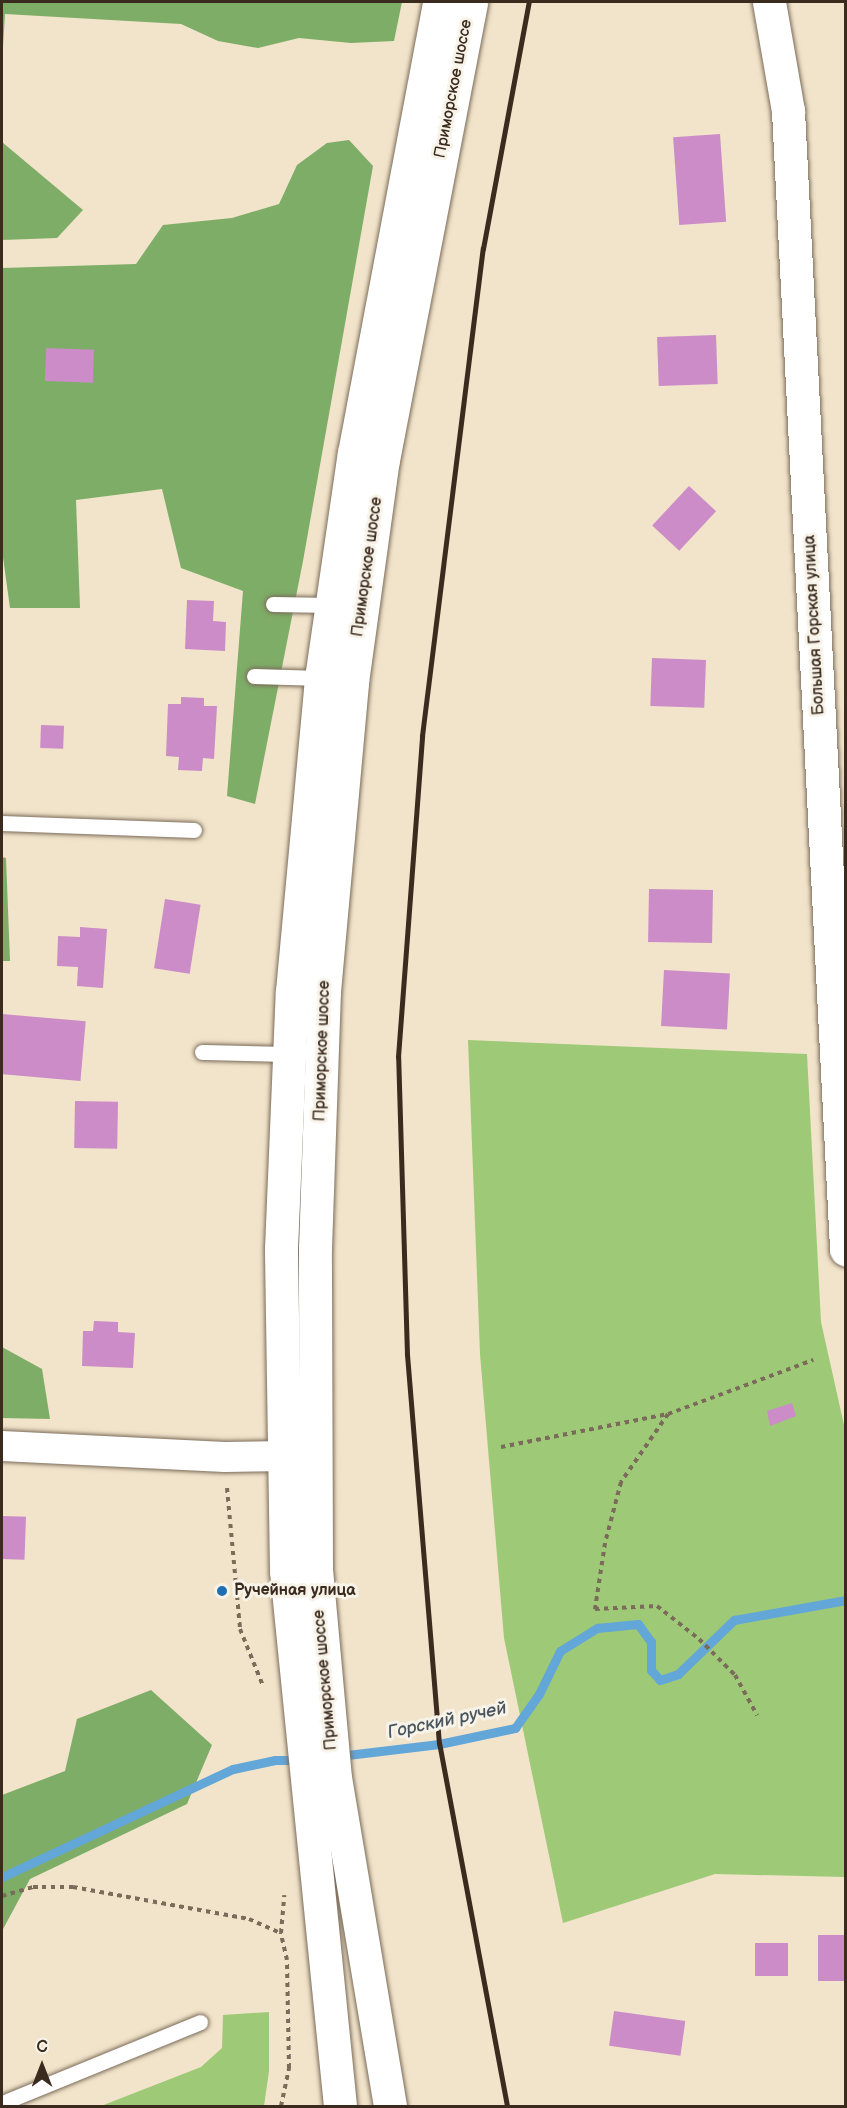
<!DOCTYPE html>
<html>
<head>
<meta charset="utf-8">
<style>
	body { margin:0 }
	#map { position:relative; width:847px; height:2108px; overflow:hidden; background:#f1e4ca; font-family:"Balsamiq Sans",sans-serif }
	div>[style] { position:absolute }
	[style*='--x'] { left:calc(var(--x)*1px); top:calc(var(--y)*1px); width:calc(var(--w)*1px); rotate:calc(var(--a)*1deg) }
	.green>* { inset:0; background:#9ec976 }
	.forest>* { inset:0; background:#7ead67 }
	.stream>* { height:9px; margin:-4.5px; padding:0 4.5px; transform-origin:4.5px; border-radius:4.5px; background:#63a6d8 }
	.building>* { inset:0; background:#cb8cc7; transform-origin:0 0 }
	.path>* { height:4px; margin-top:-2px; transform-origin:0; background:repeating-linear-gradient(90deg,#7b6b5a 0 4.5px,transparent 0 9px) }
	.roads { filter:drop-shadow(0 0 2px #7b6b5a) drop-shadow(0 0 2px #7b6b5a) }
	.lane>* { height:15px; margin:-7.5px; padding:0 7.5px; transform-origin:7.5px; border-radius:7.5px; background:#fff }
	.street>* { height:30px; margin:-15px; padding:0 15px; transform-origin:15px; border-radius:15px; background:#fff }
	.secondary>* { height:33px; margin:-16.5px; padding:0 16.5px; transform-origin:16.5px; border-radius:16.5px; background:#fff }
	.highway>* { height:33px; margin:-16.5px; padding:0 16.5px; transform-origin:16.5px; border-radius:16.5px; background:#fff }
	.rail>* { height:4.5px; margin:-2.25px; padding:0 2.25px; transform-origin:2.25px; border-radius:2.25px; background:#3b2a1e }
	.dots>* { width:16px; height:16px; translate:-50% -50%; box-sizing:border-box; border:3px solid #f7f3e8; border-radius:50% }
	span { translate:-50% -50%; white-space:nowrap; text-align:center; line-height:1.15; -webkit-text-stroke:6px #f7f3e8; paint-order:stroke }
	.street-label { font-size:16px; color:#3b2a1e }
	.poi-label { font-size:16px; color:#3b2a1e; font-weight:700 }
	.left { translate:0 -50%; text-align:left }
	.water-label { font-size:18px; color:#49555f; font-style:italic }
	.frame { position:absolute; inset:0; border:3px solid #3b2a1e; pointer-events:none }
	.north { position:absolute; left:12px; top:2036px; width:60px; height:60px; -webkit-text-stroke:4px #f7f3e8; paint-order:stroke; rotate:0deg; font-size:16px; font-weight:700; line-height:24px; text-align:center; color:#3b2a1e }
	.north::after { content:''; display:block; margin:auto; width:21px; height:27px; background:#3b2a1e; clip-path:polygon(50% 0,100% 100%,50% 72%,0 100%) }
</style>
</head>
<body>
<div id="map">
	<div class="green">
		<i style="clip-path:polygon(468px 1040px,807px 1054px,821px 1322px,846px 1434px,845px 1877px,715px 1874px,563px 1923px,504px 1638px,480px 1354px)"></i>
		<i style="clip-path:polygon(269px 2012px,269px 2071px,264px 2106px,101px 2106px,201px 2067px,222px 2048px,223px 2015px)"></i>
	</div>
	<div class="forest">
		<i style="clip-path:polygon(2px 2px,402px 2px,394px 41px,351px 43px,299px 38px,258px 48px,218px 41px,181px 24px,5px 14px,2px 63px)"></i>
		<i style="clip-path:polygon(349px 140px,373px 166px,303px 561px,255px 804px,227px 796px,243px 591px,181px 568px,162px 489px,76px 500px,80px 608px,10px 608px,2px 550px,2px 268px,136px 264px,163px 225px,232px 218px,279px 204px,297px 165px,327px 143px)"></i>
		<i style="clip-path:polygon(2px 142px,83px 210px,57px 238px,2px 240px)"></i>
		<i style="clip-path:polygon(2px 857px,6px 858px,10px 961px,2px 961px)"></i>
		<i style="clip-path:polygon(2px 1347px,42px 1369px,50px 1419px,2px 1418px)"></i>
		<i style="clip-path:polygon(151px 1690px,212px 1745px,187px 1804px,30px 1879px,2px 1931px,2px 1795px,65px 1771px,77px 1719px)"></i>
	</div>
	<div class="stream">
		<i style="--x:339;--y:1756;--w:101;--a:-6.8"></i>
		<i style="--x:439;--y:1744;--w:78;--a:-11.9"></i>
		<i style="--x:515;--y:1728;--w:42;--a:-54.8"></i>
		<i style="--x:539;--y:1694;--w:48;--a:-64"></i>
		<i style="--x:560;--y:1651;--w:44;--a:-31.9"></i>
		<i style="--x:597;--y:1628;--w:41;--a:-5.6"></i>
		<i style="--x:638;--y:1624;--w:22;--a:54"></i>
		<i style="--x:651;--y:1642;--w:28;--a:90"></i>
		<i style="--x:651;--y:1670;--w:13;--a:48"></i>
		<i style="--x:660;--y:1680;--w:19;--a:-18"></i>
		<i style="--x:678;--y:1674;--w:78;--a:-44"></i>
		<i style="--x:734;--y:1620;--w:114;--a:-10.1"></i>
		<i style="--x:2;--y:1877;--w:255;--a:-25.1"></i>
		<i style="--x:233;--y:1769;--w:43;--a:-12.1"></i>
		<i style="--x:275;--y:1760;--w:23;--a:0"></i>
	</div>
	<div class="building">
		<i style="left:720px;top:134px;width:88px;height:47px;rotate:86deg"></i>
		<i style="left:716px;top:335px;width:49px;height:59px;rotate:88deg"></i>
		<i style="left:46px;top:348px;width:48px;height:33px;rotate:2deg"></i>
		<i style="left:689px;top:486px;width:37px;height:54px;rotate:43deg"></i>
		<i style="clip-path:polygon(187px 600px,214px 601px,213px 621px,226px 622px,225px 651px,185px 649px)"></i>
		<i style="left:652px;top:658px;width:54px;height:48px;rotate:2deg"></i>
		<i style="clip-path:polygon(181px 697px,204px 698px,204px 706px,217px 706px,214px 759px,203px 758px,202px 771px,178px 770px,179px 757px,166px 756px,168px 704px,181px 704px)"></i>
		<i style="left:41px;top:725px;width:23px;height:23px;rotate:2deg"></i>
		<i style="left:649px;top:889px;width:64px;height:53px;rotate:1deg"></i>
		<i style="left:165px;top:899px;width:36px;height:70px;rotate:9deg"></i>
		<i style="clip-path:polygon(80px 927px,107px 929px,103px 988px,77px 986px,78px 967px,57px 966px,58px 936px,80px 937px)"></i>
		<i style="left:664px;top:970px;width:66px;height:56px;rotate:3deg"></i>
		<i style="left:2px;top:1014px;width:84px;height:60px;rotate:5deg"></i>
		<i style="left:75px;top:1101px;width:43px;height:47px;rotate:1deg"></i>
		<i style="clip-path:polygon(94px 1321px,118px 1322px,118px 1332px,135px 1333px,133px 1368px,82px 1366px,83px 1331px,93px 1331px)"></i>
		<i style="clip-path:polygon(792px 1403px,796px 1416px,770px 1426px,767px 1411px)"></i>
		<i style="left:2px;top:1516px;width:24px;height:43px;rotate:2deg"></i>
		<i style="left:846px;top:1935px;width:46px;height:28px;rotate:90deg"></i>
		<i style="left:755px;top:1943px;width:33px;height:33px"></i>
		<i style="left:614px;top:2011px;width:72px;height:35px;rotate:8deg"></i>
	</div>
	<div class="path">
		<i style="--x:668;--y:1414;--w:83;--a:124.7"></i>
		<i style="--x:621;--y:1482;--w:63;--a:104.7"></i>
		<i style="--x:605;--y:1543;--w:67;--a:98.6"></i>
		<i style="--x:595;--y:1609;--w:62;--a:-2.8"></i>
		<i style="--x:657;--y:1606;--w:53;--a:38.2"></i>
		<i style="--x:699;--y:1639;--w:51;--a:45"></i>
		<i style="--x:735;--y:1675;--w:46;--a:61.2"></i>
		<i style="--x:501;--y:1447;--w:170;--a:-11.2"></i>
		<i style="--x:668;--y:1414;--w:155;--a:-20.4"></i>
		<i style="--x:227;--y:1488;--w:142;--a:84.7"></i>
		<i style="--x:240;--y:1629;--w:61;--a:68"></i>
		<i style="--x:2;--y:1896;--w:32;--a:-16"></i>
		<i style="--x:33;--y:1887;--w:40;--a:0"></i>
		<i style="--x:73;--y:1887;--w:179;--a:10.3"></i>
		<i style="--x:249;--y:1919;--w:35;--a:24"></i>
		<i style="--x:281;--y:2106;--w:39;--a:-78"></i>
		<i style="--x:289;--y:2068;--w:108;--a:-91.1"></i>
		<i style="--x:287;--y:1960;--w:28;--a:-103"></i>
		<i style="--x:281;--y:1933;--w:38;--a:-85"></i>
	</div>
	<div class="roads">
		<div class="lane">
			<i style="--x:273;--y:604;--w:58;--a:1"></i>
			<i style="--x:254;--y:676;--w:67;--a:1.7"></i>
			<i style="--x:2;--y:823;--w:192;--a:2.1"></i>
			<i style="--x:202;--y:1052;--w:87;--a:1.3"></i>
			<i style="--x:2;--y:2103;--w:214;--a:-22.2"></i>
		</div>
		<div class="street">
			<i style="--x:2;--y:1446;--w:223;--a:2.8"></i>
			<i style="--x:225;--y:1457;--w:60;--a:-1"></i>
		</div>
		<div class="secondary">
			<i style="--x:769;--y:2;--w:111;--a:80.1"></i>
			<i style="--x:788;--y:111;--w:1140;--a:87.08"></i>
		</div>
		<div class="highway">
			<i style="--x:340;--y:2106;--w:538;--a:-95.76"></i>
			<i style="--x:286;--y:1571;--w:322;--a:-90.9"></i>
			<i style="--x:281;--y:1249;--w:258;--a:-87.6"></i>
			<i style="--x:292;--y:991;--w:314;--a:-84.7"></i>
			<i style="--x:321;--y:678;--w:227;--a:-81.7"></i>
			<i style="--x:354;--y:453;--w:459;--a:-79.3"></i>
			<i style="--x:390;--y:2106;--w:333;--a:-99.5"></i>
			<i style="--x:335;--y:1778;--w:211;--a:-95.2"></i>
			<i style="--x:316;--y:1568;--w:320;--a:-90.2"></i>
			<i style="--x:315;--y:1248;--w:257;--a:-88"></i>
			<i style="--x:324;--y:991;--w:310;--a:-84.8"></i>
			<i style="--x:352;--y:682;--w:224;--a:-82.1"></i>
			<i style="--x:383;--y:460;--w:466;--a:-79.1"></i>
		</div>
	</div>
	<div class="rail">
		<i style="--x:507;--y:2106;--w:368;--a:-100.6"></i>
		<i style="--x:439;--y:1744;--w:390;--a:-94.7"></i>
		<i style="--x:407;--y:1355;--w:298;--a:-91.7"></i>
		<i style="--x:398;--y:1057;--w:322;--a:-85.7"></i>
		<i style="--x:422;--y:736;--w:491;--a:-82.9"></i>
		<i style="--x:483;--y:249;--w:251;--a:-79.5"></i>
	</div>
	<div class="dots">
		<i style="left:222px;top:1591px;background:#1f6fb2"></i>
	</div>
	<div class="street-label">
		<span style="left:454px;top:89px;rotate:-79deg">Приморское шоссе</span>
		<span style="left:368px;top:567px;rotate:-82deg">Приморское шоссе</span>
		<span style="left:815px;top:625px;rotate:-93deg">Большая Горская улица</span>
		<span style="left:323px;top:1051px;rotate:-88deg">Приморское шоссе</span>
		<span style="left:326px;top:1680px;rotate:-95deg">Приморское шоссе</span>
	</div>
	<div class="poi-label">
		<span class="left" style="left:234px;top:1591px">Ручейная улица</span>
	</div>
	<div class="water-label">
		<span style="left:447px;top:1721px;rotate:-12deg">Горский ручей</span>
	</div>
	<div class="frame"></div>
	<div class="north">С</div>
</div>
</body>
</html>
